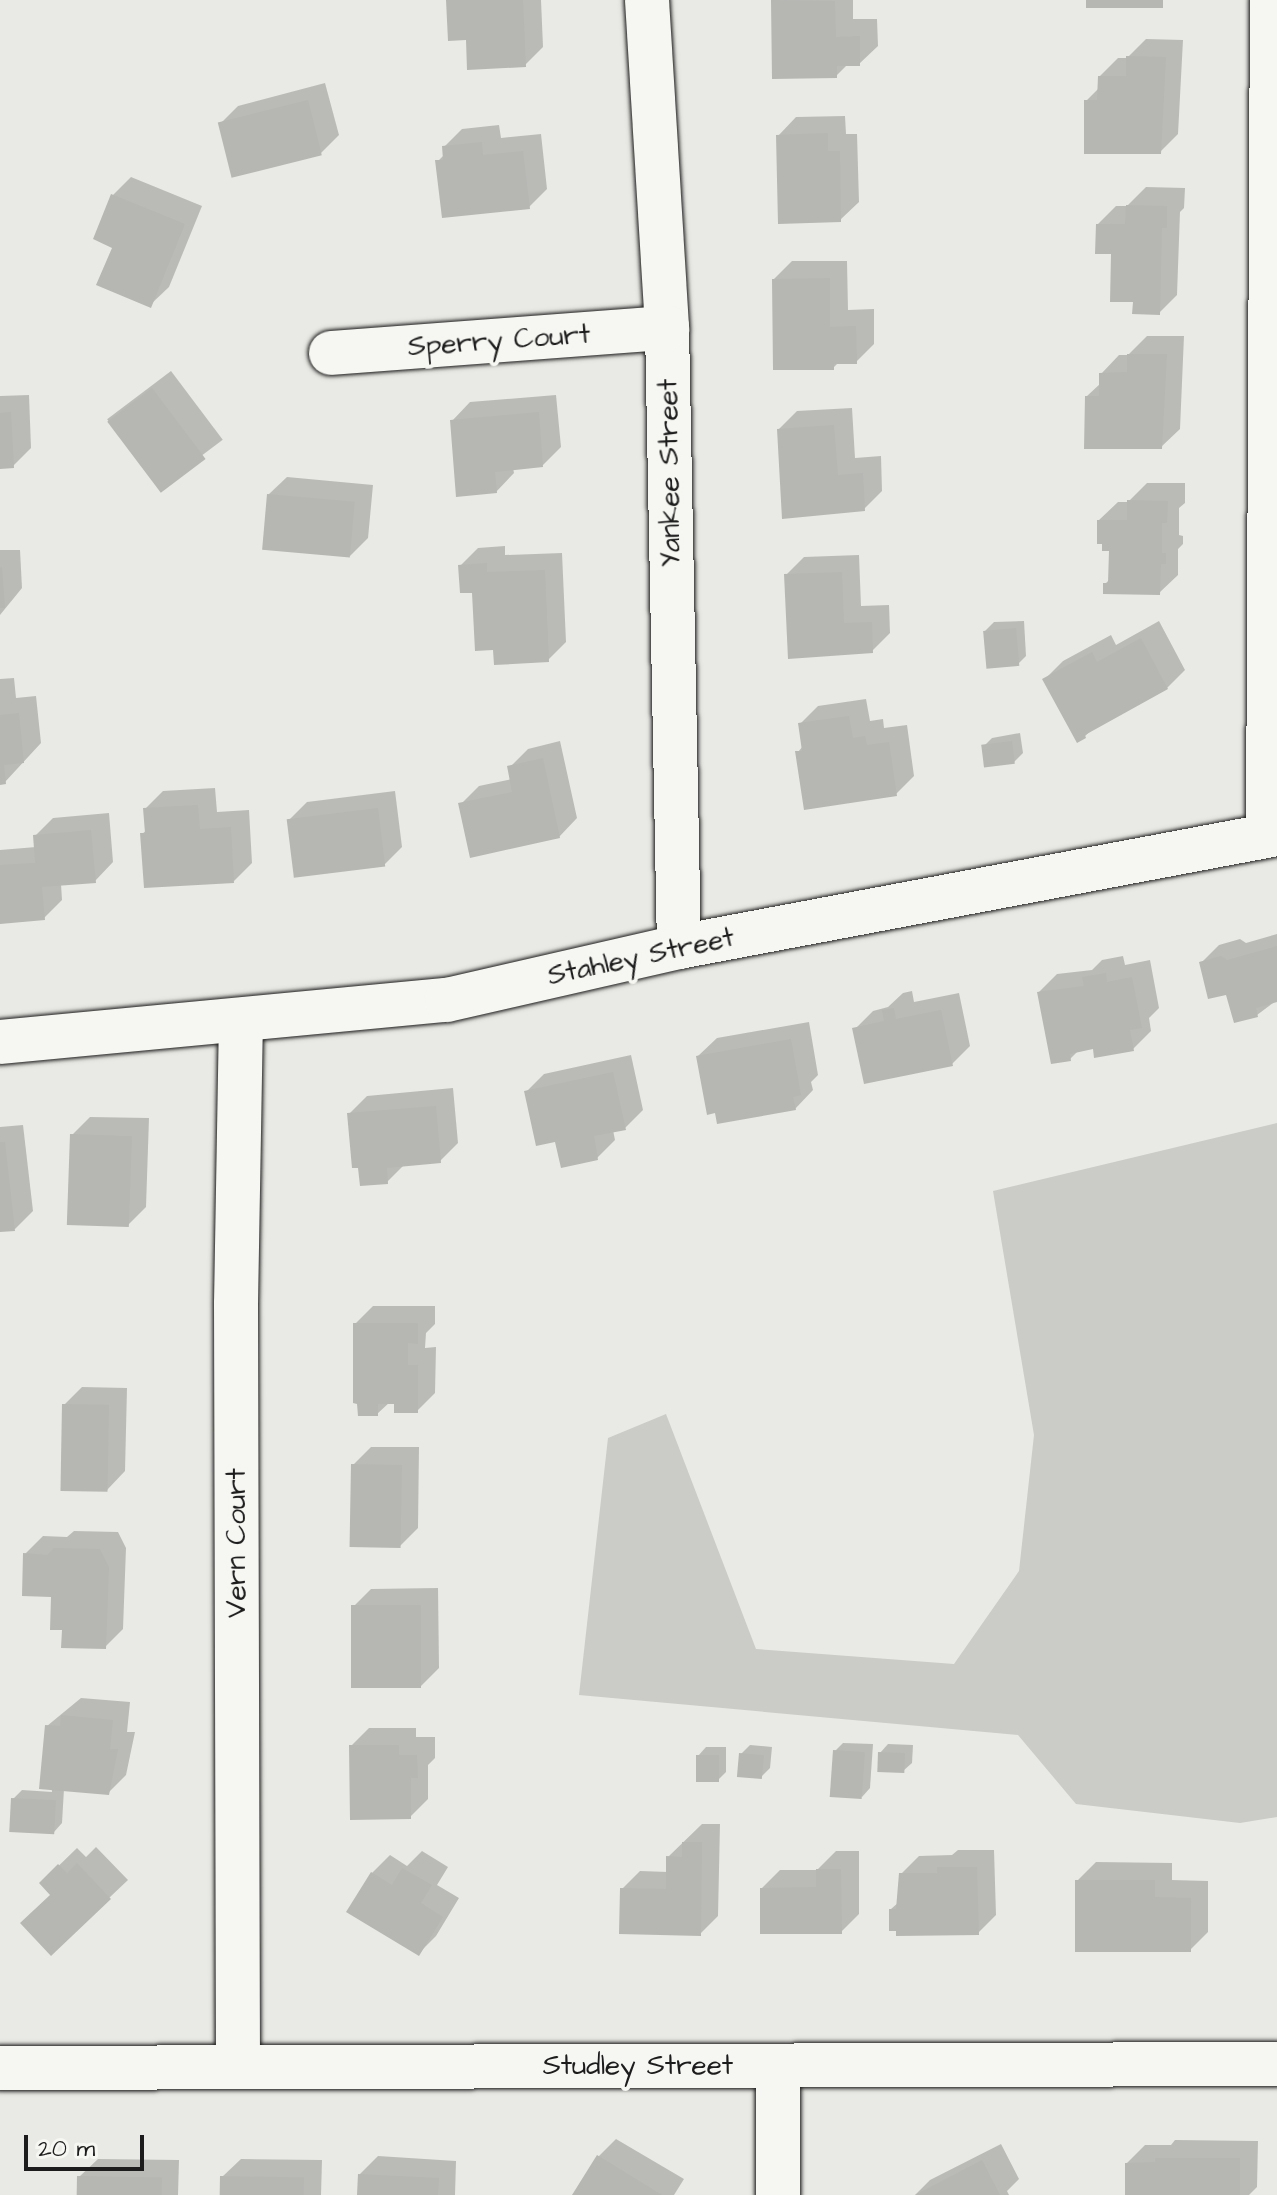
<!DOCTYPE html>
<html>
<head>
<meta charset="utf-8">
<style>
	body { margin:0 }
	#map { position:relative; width:1277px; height:2195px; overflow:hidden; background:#e9e9e5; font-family:"Architects Daughter",sans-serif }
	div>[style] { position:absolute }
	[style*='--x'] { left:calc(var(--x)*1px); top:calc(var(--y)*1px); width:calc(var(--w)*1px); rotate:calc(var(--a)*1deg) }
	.green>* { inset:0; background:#cbcbc7 }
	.shadow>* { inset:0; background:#0003; transform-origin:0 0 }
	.building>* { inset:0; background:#b6b6b3; transform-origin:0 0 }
	.roads { filter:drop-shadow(0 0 2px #1c1c1c) drop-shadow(0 0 2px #1c1c1c) }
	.minor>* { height:44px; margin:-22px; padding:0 22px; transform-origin:22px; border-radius:22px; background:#f6f6f2 }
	span { translate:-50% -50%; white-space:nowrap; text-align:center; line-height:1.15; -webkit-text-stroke:8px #f6f6f2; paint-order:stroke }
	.street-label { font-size:28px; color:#1c1c1c }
	.scale { position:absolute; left:24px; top:2135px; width:120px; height:36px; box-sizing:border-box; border:4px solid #1c1c1c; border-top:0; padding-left:10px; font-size:24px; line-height:28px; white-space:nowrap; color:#1c1c1c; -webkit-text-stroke:6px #f6f6f2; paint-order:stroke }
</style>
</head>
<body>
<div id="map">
	<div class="green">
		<i style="clip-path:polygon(1277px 1123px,1277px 1817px,1240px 1823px,1076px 1804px,1018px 1735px,579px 1695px,608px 1438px,666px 1414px,756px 1649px,954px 1664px,1019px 1571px,1034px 1435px,993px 1191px)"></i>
	</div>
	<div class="shadow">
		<i style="clip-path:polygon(448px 0,541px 0,543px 47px,525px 65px)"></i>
		<i style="clip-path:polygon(773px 0,853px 0,853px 19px,877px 19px,878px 46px,859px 64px,848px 64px,836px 76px,774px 77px)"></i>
		<i style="clip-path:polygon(1146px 39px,1183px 40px,1178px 134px,1160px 152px,1086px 101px,1099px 88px,1100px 76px,1118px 58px,1127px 58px)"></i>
		<i style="clip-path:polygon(325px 83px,339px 135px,321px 153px,220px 124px,238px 106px)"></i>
		<i style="clip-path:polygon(845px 116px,846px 134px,857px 134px,859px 202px,840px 220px,778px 136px,796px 117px)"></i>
		<i style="clip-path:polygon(499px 125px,501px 138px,541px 134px,547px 189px,529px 207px,438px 161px,445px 154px,444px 147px,462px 129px)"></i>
		<i style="clip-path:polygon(131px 177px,202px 206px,169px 287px,150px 305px,115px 246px,113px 195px)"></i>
		<i style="clip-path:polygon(1146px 187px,1185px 188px,1184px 208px,1180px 212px,1177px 295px,1159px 313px,1135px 300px,1098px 224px,1116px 206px,1127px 206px)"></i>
		<i style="clip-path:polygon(792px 261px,847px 261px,848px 310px,874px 309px,874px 344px,856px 362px,839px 362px,833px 368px,774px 279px)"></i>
		<i style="clip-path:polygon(1147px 336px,1184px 336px,1180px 429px,1161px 447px,1087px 396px,1101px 383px,1101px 374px,1119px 355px,1128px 355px)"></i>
		<i style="left:171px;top:371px;width:86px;height:80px;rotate:53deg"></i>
		<i style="clip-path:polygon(29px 395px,31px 448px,13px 466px,0 467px,0 396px)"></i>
		<i style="clip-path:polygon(556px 395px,561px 447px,543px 465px,513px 468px,514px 473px,496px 492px,452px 421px,470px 402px)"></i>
		<i style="clip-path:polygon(852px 408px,855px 458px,881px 456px,882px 491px,864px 509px,779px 429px,797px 411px)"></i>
		<i style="clip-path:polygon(287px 477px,373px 485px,368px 538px,350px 556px,268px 495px)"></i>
		<i style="clip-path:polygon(1147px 483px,1185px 483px,1185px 503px,1179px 508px,1179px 535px,1183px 536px,1183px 544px,1178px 549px,1178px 575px,1159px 593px,1105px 584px,1110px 579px,1111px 549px,1099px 520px,1118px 502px,1128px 502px)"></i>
		<i style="clip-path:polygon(505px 546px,505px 555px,562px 553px,566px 642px,548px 660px,495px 648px,474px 590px,460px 566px,478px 548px)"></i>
		<i style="clip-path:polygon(0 550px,20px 550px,22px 588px,0 615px)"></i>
		<i style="clip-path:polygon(859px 555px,861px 606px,889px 605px,890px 633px,872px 651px,786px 575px,804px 557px)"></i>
		<i style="clip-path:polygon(1024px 621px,1026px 656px,1018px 664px,985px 631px,994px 622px)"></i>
		<i style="clip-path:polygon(1159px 621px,1185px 670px,1167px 688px,1095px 727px,1085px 736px,1045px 679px,1063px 661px,1111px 635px,1116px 645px)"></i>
		<i style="clip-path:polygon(14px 678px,16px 698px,36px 696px,41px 743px,5px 782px,0 783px,0 679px)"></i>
		<i style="clip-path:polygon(866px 699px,870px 721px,883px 719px,884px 728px,907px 725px,914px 776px,896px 794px,798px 752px,803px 746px,800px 724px,818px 706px)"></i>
		<i style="clip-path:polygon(1020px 733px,1023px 753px,1014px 762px,983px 747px,992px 738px)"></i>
		<i style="clip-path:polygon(560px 741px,577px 818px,559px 837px,461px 804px,479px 786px,512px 779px,510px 767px,528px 749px)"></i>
		<i style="clip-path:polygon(215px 788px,217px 812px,249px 810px,252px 863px,234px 881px,142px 834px,147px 830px,145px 809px,163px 791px)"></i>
		<i style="clip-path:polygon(395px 791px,402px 847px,384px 865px,289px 820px,307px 802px)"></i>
		<i style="clip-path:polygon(109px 813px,113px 862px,95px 881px,61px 884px,62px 900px,44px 918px,0 922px,0 850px,36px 847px,35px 836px,53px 818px)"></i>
		<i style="clip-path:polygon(1277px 934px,1277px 1000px,1257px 1015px,1227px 992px,1201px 963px,1219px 945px,1240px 939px,1246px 943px)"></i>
		<i style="clip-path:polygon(1123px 956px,1125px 965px,1150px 960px,1159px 1008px,1149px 1018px,1151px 1031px,1133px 1049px,1094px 1047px,1079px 1050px,1070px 1059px,1039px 992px,1057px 974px,1092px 970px,1102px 960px)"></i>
		<i style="clip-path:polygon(912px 991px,914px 1002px,959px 993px,970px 1046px,952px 1064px,855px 1029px,873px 1011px,888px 1007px,903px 993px)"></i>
		<i style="clip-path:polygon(809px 1022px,818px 1075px,811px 1082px,813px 1090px,795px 1109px,698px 1056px,717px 1038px)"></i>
		<i style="clip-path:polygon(631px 1055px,643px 1110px,625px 1128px,613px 1130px,615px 1140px,597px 1158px,556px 1139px,526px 1092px,544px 1074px)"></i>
		<i style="clip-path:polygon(453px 1088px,458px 1143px,440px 1161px,405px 1164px,387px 1182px,349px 1114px,367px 1096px)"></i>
		<i style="clip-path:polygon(90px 1117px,149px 1118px,146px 1207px,128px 1225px,72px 1135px)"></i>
		<i style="clip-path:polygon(23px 1125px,33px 1211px,15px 1229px,0 1230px,0 1127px)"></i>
		<i style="clip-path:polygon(373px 1306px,435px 1306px,435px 1324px,426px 1333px,425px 1348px,436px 1347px,435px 1393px,417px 1411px,390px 1402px,377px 1414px,355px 1324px)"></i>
		<i style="clip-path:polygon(82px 1387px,127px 1388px,125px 1471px,107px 1490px,64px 1405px)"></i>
		<i style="clip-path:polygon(371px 1447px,419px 1447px,418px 1528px,400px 1546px,353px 1465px)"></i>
		<i style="clip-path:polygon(74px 1531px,118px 1532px,126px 1548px,123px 1629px,105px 1647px,64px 1628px,53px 1595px,25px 1554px,43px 1536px,67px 1537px)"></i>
		<i style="clip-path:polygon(438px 1588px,439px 1668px,421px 1686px,353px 1607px,371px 1589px)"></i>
		<i style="clip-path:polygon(81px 1698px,130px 1702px,127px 1732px,135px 1732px,126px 1775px,108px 1793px,64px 1789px,62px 1823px,54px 1832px,13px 1799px,22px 1790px,52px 1792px,47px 1726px)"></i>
		<i style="clip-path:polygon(369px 1728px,416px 1728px,416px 1737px,435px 1737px,435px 1758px,428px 1765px,428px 1799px,410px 1817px,351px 1746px)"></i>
		<i style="clip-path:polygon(843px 1743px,873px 1744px,870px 1788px,862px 1797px,835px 1751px)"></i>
		<i style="clip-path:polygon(888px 1744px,913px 1745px,912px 1763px,903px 1771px,880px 1753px)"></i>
		<i style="clip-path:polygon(750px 1745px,772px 1747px,770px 1768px,761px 1777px,741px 1754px)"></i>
		<i style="clip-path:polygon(706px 1747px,726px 1747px,726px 1772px,717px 1781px,698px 1756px)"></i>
		<i style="clip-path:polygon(702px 1824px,720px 1824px,718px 1916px,700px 1934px,622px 1889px,640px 1871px,668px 1872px,668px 1857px)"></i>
		<i style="clip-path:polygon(96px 1847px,128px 1880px,51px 1953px,52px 1894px,41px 1883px,77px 1848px,86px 1857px)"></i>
		<i style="clip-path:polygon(958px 1850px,994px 1850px,996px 1915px,978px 1933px,891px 1909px,899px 1902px,901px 1874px,919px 1856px,952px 1855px)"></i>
		<i style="clip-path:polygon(422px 1851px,448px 1867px,437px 1885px,459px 1898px,436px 1936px,418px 1954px,372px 1873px,390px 1855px,407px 1866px)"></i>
		<i style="clip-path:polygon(836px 1851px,859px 1851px,859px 1914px,841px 1932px,762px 1888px,780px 1870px,817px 1870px)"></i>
		<i style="clip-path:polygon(1096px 1862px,1172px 1863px,1172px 1880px,1208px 1881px,1208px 1932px,1190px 1950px,1077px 1881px)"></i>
		<i style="clip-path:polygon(616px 2139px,684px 2179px,674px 2195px,575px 2195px,598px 2157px)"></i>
		<i style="clip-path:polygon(1175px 2140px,1258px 2141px,1257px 2187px,1249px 2195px,1127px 2195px,1127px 2163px,1145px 2145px,1171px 2145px)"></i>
		<i style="clip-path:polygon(1001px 2144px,1019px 2179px,1007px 2191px,1009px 2195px,915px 2195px,930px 2180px)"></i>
		<i style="clip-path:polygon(378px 2156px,456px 2161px,455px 2195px,359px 2195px,360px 2174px)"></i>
		<i style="clip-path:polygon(98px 2159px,179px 2160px,178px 2195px,79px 2195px,79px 2177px)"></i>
		<i style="clip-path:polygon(241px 2159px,322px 2160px,321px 2195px,222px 2195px,222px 2177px)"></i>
	</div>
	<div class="building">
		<i style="clip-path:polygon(446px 0,523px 0,526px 67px,467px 70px,466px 40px,448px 41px)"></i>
		<i style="clip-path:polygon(771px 0,835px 1px,836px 37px,860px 36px,860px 66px,837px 66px,837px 78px,772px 79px)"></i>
		<i style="left:1086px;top:0;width:77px;height:8px"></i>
		<i style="clip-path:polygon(1126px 56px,1166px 57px,1161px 154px,1084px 154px,1084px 100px,1097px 100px,1098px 76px,1126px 76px)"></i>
		<i style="left:308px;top:100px;width:57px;height:93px;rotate:76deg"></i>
		<i style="clip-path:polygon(828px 133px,828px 151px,840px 151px,841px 222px,778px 224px,776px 135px)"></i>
		<i style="clip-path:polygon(482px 142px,483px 155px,523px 151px,530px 209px,442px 218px,435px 160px,443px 160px,442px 146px)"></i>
		<i style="clip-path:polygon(111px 194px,185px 224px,151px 308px,96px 285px,112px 248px,93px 239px)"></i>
		<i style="clip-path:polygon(1126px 205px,1167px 206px,1167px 228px,1162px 228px,1160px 315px,1132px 314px,1133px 302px,1110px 302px,1111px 254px,1095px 254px,1096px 224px,1125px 224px)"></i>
		<i style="clip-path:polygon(830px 278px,830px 327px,856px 326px,857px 364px,834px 364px,834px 370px,773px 370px,772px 279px)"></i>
		<i style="clip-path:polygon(1127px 354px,1167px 354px,1162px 449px,1084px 449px,1085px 396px,1099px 396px,1099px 373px,1127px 372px)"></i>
		<i style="left:152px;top:388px;width:89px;height:56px;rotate:53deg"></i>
		<i style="clip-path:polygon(11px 412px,14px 468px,0 469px,0 413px)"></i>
		<i style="clip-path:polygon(539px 412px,543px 467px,495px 472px,497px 493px,456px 497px,450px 420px)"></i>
		<i style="clip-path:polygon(834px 425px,838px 475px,863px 473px,865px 511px,782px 519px,777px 429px)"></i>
		<i style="left:267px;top:494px;width:88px;height:56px;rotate:5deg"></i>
		<i style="clip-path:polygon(1127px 500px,1168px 501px,1167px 523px,1162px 523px,1162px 553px,1166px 553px,1166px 564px,1161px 564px,1160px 595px,1103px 594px,1103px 583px,1108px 583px,1109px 551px,1102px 551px,1102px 544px,1097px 544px,1097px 520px,1127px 520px)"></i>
		<i style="clip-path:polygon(487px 563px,487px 572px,545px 570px,549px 662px,494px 665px,493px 650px,475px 651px,472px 593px,460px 593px,458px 565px)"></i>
		<i style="clip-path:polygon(2px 567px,5px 608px,0 608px,0 568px)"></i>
		<i style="clip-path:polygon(842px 572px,844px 623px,872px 622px,873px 653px,788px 659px,784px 574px)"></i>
		<i style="left:1016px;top:628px;width:38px;height:33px;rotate:85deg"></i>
		<i style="clip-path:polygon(1141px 638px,1168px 689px,1085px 735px,1086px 738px,1077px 743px,1042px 679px,1092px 652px,1097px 662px)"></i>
		<i style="clip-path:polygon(19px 713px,24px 763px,4px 765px,6px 784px,0 785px,0 715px)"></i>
		<i style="clip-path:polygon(849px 716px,853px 738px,865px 736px,867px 745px,889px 742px,897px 796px,804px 810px,795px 751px,802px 751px,798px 723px)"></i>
		<i style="left:1012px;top:741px;width:23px;height:31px;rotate:83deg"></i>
		<i style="clip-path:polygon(543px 758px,560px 838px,470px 858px,458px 803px,512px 792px,507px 766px)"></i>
		<i style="clip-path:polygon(198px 805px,200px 829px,231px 827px,234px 883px,144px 888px,140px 833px,145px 833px,143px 808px)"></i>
		<i style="left:378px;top:808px;width:59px;height:92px;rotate:83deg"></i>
		<i style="clip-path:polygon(91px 830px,96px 883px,42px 887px,45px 920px,0 924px,0 865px,35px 863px,33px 835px)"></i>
		<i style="clip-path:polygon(1277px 946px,1277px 1002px,1256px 1008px,1258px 1017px,1234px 1023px,1226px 995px,1208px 999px,1199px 962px,1221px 956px,1227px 960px)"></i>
		<i style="clip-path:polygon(1106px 973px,1107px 982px,1132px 977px,1142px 1028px,1130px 1030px,1134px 1051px,1094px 1058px,1093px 1049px,1070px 1054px,1071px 1061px,1051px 1064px,1037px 992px,1084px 986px,1082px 977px)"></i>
		<i style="clip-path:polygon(894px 1008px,896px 1019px,941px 1010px,953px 1066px,864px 1084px,852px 1028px,884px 1021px,882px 1010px)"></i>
		<i style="clip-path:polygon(791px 1039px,801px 1095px,793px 1097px,796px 1110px,717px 1124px,715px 1113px,707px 1115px,696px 1056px)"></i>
		<i style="clip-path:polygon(613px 1072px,626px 1130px,594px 1136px,598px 1160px,561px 1168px,555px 1142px,536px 1146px,524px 1091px)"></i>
		<i style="clip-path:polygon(436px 1106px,441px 1163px,387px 1168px,388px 1184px,360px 1186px,358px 1168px,352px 1168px,347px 1113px)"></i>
		<i style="left:70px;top:1134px;width:62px;height:91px;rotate:2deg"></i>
		<i style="clip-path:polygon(0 1142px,5px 1142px,15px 1231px,0 1232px)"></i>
		<i style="clip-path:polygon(353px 1323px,418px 1323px,418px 1344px,408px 1343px,408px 1365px,418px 1365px,418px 1413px,394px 1413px,394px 1404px,378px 1404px,378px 1416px,358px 1416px,357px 1404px,353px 1403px)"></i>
		<i style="left:62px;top:1404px;width:47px;height:87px;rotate:1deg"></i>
		<i style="left:351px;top:1464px;width:51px;height:83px;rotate:1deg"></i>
		<i style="clip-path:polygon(54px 1548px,100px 1549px,109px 1567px,106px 1649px,61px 1648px,62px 1630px,50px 1630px,51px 1597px,22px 1596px,23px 1553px,47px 1555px)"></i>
		<i style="left:421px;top:1605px;width:83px;height:70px;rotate:90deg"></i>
		<i style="clip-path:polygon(61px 1715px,113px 1720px,110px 1749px,118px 1749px,109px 1795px,39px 1789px,45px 1725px,60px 1726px)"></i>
		<i style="clip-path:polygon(349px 1745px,399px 1745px,399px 1755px,417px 1755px,418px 1778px,411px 1778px,411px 1819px,350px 1820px)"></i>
		<i style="left:833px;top:1750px;width:32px;height:47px;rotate:4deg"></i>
		<i style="left:878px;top:1752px;width:27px;height:20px;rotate:2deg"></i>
		<i style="left:739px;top:1753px;width:25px;height:24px;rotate:5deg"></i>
		<i style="left:696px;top:1755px;width:23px;height:27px"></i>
		<i style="left:11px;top:1798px;width:45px;height:34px;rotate:3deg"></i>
		<i style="clip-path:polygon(682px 1842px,702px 1842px,701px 1936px,619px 1934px,620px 1888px,666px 1889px,666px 1856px,682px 1857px)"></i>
		<i style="clip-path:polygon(77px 1863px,111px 1899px,51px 1956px,20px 1923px,50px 1895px,39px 1883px,58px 1864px,67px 1873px)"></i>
		<i style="clip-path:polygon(937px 1867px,977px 1867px,979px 1935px,896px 1936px,896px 1931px,889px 1931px,889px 1909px,896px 1909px,899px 1873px,937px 1873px)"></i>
		<i style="clip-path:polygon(402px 1868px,432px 1885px,421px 1903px,443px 1917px,419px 1956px,346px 1912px,371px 1872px,392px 1885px)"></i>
		<i style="clip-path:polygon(816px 1869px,841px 1869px,842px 1934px,760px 1934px,760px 1888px,816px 1887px)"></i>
		<i style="clip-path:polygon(1075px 1880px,1155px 1880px,1155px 1897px,1191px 1898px,1191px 1952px,1075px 1952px)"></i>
		<i style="clip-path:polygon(597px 2155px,662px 2195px,572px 2195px)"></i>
		<i style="clip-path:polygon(1155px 2158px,1240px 2158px,1240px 2195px,1125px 2195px,1125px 2163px,1155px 2162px)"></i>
		<i style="clip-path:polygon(982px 2160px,1000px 2195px,915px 2195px)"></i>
		<i style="clip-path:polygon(358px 2174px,439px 2178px,438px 2195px,357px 2195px)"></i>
		<i style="left:77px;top:2176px;width:85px;height:19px;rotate:1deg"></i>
		<i style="left:220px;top:2176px;width:84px;height:19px;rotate:1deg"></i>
	</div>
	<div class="roads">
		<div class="minor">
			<i style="--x:647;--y:0;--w:329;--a:86.5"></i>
			<i style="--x:667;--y:328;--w:619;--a:88.89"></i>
			<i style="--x:331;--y:353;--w:337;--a:-4.3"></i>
			<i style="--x:1268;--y:835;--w:835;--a:-89.73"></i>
			<i style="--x:0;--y:1042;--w:449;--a:-5.4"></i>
			<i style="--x:447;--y:1000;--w:238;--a:-12.9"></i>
			<i style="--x:679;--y:947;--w:609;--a:-10.7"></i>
			<i style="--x:238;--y:2065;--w:761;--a:-90.15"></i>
			<i style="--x:236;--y:1304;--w:283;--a:-89"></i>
			<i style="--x:778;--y:2066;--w:129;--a:90"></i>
			<i style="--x:0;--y:2068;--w:1277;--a:-0.18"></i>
		</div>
	</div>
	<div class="street-label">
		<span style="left:499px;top:341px;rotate:-4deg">Sperry Court</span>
		<span style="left:670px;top:473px;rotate:-91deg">Yankee Street</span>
		<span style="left:641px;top:957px;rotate:-12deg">Stahley Street</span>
		<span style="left:237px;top:1543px;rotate:-90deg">Vern Court</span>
		<span style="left:638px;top:2066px">Studley Street</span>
	</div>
	<div class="scale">20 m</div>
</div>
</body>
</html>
